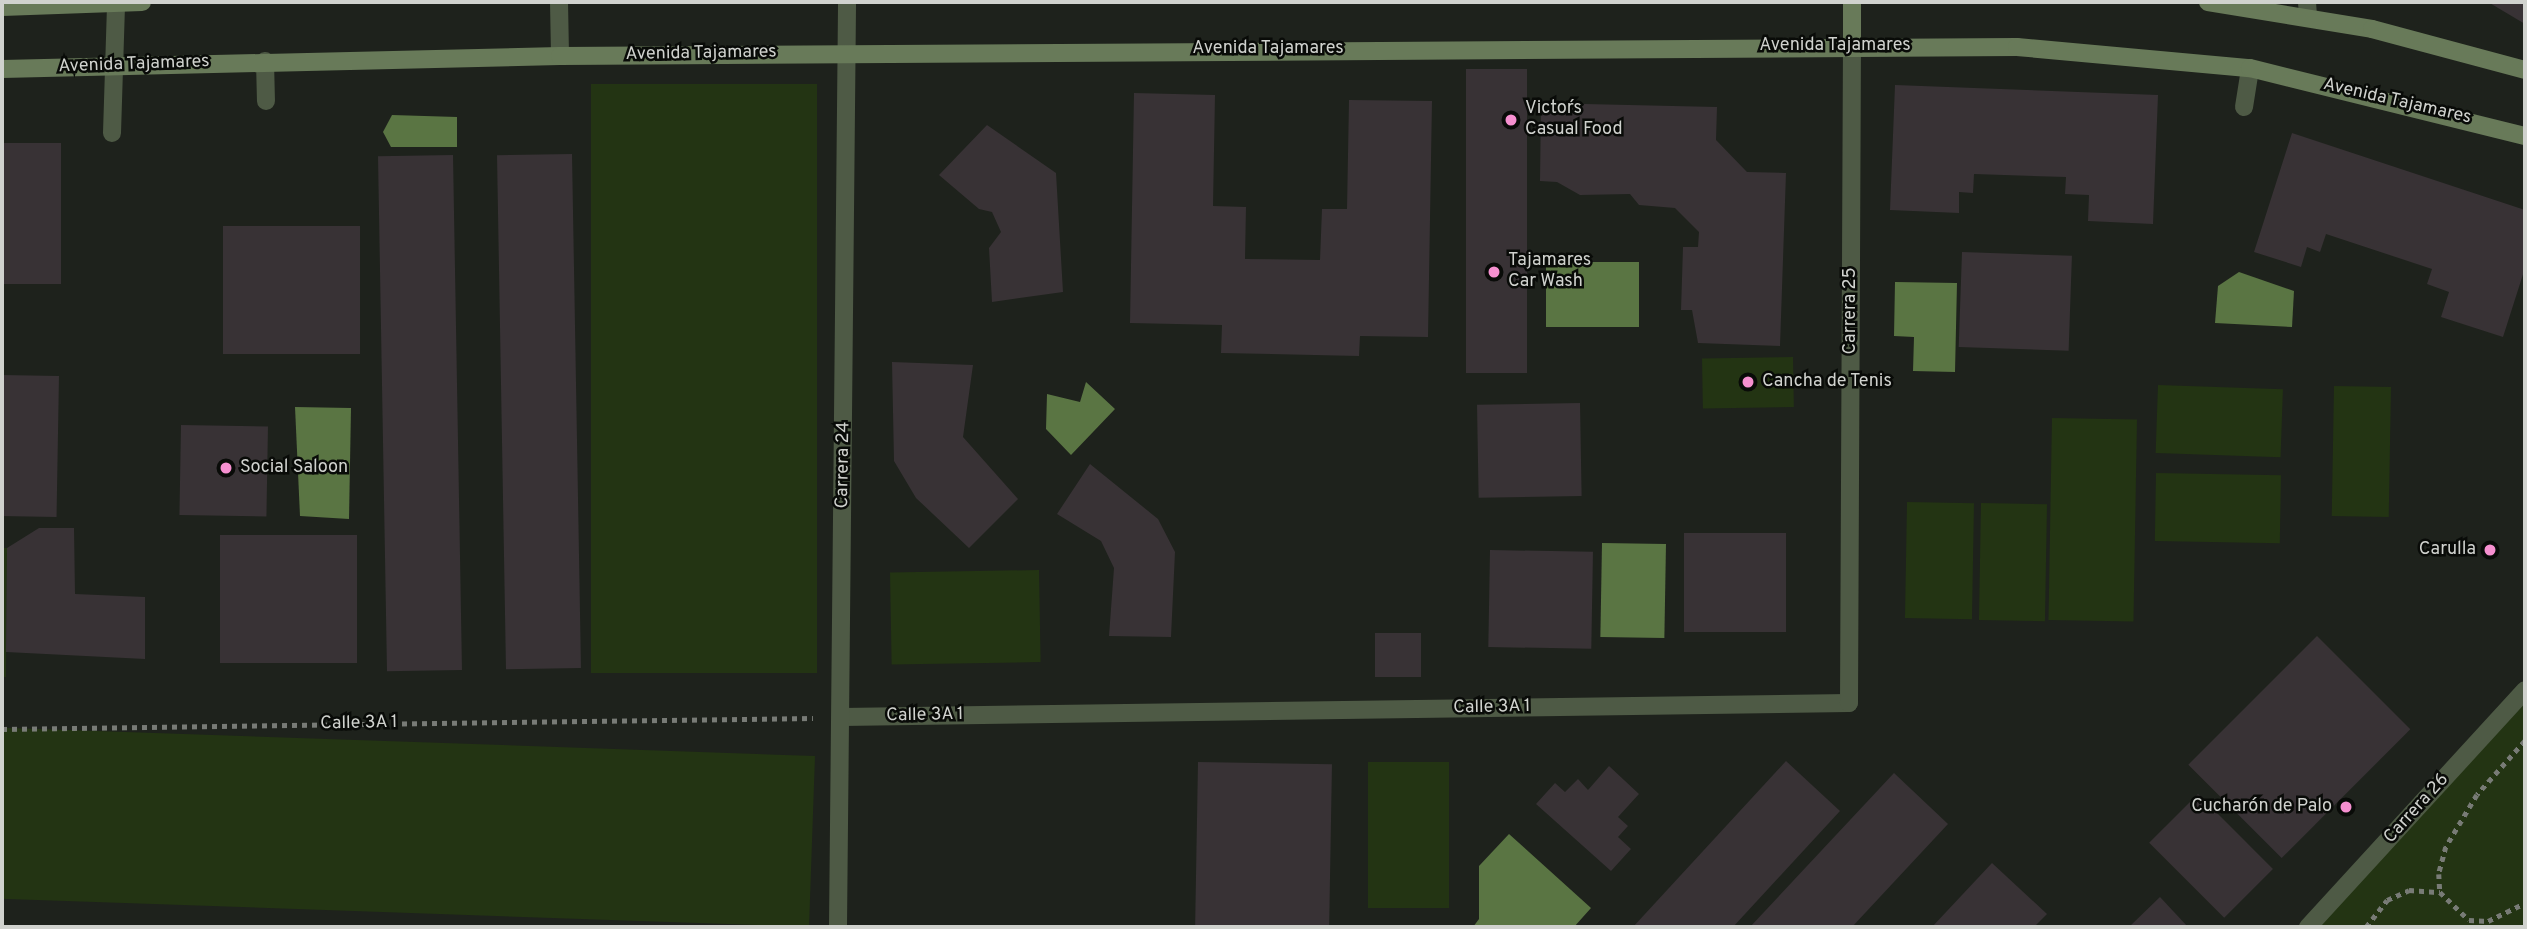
<!DOCTYPE html>
<html>
<head>
<meta charset="utf-8">
<style>
	body { margin:0 }
	#map { position:relative; width:2527px; height:929px; overflow:hidden; background:#1e221c; font-family:Overpass,sans-serif }
	div>[style] { position:absolute }
	[style*='--x'] { left:calc(var(--x)*1px); top:calc(var(--y)*1px); width:calc(var(--w)*1px); rotate:calc(var(--a)*1deg) }
	.green>* { inset:0; background:#233413; transform-origin:0 0 }
	.water>* { inset:0; background:#5a7543; transform-origin:0 0 }
	.building>* { inset:0; background:#383235; transform-origin:0 0 }
	.path>* { height:4.5px; margin-top:-2.25px; transform-origin:0; background:repeating-linear-gradient(90deg,#787b76 0 5px,transparent 0 10px) }
	.lane>* { height:18px; margin:-9px; padding:0 9px; transform-origin:9px; border-radius:9px; background:#4e5a45 }
	.street>* { height:18px; margin:-9px; padding:0 9px; transform-origin:9px; border-radius:9px; background:#4e5a45 }
	.secondary>* { height:18px; margin:-9px; padding:0 9px; transform-origin:9px; border-radius:9px; background:#687a59 }
	.dots>* { width:19px; height:19px; translate:-50% -50%; box-sizing:border-box; border:4px solid #090b08; border-radius:50% }
	span { translate:-50% -50%; white-space:nowrap; text-align:center; line-height:1.15; -webkit-text-stroke:5px #090b08; paint-order:stroke }
	.street-label { font-size:18px; color:#d0d2ce }
	.poi-label { font-size:18px; color:#d0d2ce }
	.left { translate:0 -50%; text-align:left }
	.right { translate:-100% -50%; text-align:right }
	.frame { position:absolute; inset:0; border:4px solid #d0d2ce; pointer-events:none }
</style>
</head>
<body>
<div id="map">
	<div class="green">
		<i style="left:817px;top:84px;width:589px;height:226px;rotate:90deg"></i>
		<i style="left:1793px;top:357px;width:50px;height:91px;rotate:89deg"></i>
		<i style="left:2158px;top:385px;width:125px;height:68px;rotate:2deg"></i>
		<i style="left:2334px;top:386px;width:57px;height:130px;rotate:1deg"></i>
		<i style="left:2052px;top:418px;width:85px;height:202px;rotate:1deg"></i>
		<i style="left:2156px;top:473px;width:125px;height:68px;rotate:1deg"></i>
		<i style="left:1907px;top:502px;width:67px;height:116px;rotate:1deg"></i>
		<i style="left:1981px;top:503px;width:66px;height:117px;rotate:1deg"></i>
		<i style="clip-path:polygon(2px 548px,7px 548px,6px 677px,2px 677px)"></i>
		<i style="left:1039px;top:570px;width:92px;height:149px;rotate:89deg"></i>
		<i style="clip-path:polygon(2525px 703px,2525px 927px,2318px 927px)"></i>
		<i style="left:815px;top:756px;width:171px;height:813px;rotate:92deg"></i>
		<i style="left:1449px;top:762px;width:146px;height:81px;rotate:90deg"></i>
	</div>
	<div class="water">
		<i style="clip-path:polygon(392px 115px,457px 117px,457px 147px,391px 147px,383px 132px)"></i>
		<i style="left:1546px;top:262px;width:93px;height:65px"></i>
		<i style="clip-path:polygon(2239px 272px,2294px 291px,2292px 327px,2215px 323px,2218px 286px)"></i>
		<i style="clip-path:polygon(1895px 282px,1957px 283px,1955px 372px,1913px 371px,1914px 337px,1894px 336px)"></i>
		<i style="clip-path:polygon(1086px 382px,1115px 409px,1071px 455px,1046px 429px,1047px 394px,1080px 402px)"></i>
		<i style="clip-path:polygon(295px 407px,351px 408px,349px 519px,300px 516px)"></i>
		<i style="left:1602px;top:543px;width:64px;height:94px;rotate:1deg"></i>
		<i style="clip-path:polygon(1509px 834px,1591px 908px,1574px 927px,1473px 927px,1479px 919px,1479px 866px)"></i>
	</div>
	<div class="building">
		<i style="clip-path:polygon(2488px 2px,2525px 2px,2525px 24px)"></i>
		<i style="left:1466px;top:69px;width:61px;height:304px"></i>
		<i style="clip-path:polygon(1895px 85px,2158px 95px,2153px 224px,2088px 221px,2089px 195px,2065px 194px,2066px 177px,1974px 174px,1973px 193px,1959px 192px,1959px 213px,1890px 210px)"></i>
		<i style="clip-path:polygon(1134px 93px,1215px 95px,1213px 206px,1246px 207px,1245px 259px,1320px 260px,1322px 209px,1347px 209px,1349px 100px,1432px 101px,1428px 337px,1360px 336px,1359px 356px,1221px 353px,1222px 325px,1130px 323px)"></i>
		<i style="clip-path:polygon(1541px 103px,1717px 107px,1716px 140px,1747px 172px,1786px 173px,1780px 346px,1698px 343px,1692px 310px,1681px 310px,1683px 247px,1698px 247px,1699px 232px,1675px 208px,1639px 205px,1630px 194px,1580px 195px,1557px 182px,1540px 181px)"></i>
		<i style="clip-path:polygon(987px 125px,1056px 173px,1063px 292px,992px 302px,989px 248px,1001px 232px,992px 212px,979px 209px,939px 175px)"></i>
		<i style="clip-path:polygon(2292px 133px,2525px 210px,2525px 268px,2503px 337px,2441px 317px,2449px 292px,2427px 284px,2432px 269px,2326px 234px,2320px 252px,2307px 247px,2301px 267px,2254px 252px)"></i>
		<i style="left:2px;top:143px;width:59px;height:141px"></i>
		<i style="left:572px;top:154px;width:514px;height:75px;rotate:89deg"></i>
		<i style="left:453px;top:155px;width:515px;height:75px;rotate:89deg"></i>
		<i style="left:223px;top:226px;width:137px;height:128px"></i>
		<i style="left:1962px;top:252px;width:110px;height:95px;rotate:2deg"></i>
		<i style="clip-path:polygon(892px 362px,973px 365px,963px 437px,1018px 499px,969px 548px,916px 498px,894px 461px)"></i>
		<i style="left:2px;top:375px;width:57px;height:141px;rotate:1deg"></i>
		<i style="left:1580px;top:403px;width:93px;height:103px;rotate:89deg"></i>
		<i style="left:181px;top:425px;width:87px;height:90px;rotate:1deg"></i>
		<i style="clip-path:polygon(1090px 464px,1158px 519px,1175px 552px,1171px 637px,1109px 636px,1114px 568px,1101px 541px,1057px 514px)"></i>
		<i style="clip-path:polygon(39px 528px,74px 528px,75px 594px,145px 597px,145px 659px,6px 652px,7px 548px)"></i>
		<i style="left:1684px;top:533px;width:102px;height:99px"></i>
		<i style="left:220px;top:535px;width:137px;height:128px"></i>
		<i style="left:1490px;top:550px;width:103px;height:97px;rotate:1deg"></i>
		<i style="left:1375px;top:633px;width:46px;height:44px"></i>
		<i style="left:2317px;top:636px;width:132px;height:182px;rotate:45deg"></i>
		<i style="clip-path:polygon(1786px 761px,1840px 811px,1733px 927px,1633px 927px)"></i>
		<i style="left:1198px;top:762px;width:134px;height:165px;rotate:1deg"></i>
		<i style="clip-path:polygon(1609px 766px,1639px 794px,1618px 817px,1628px 826px,1618px 837px,1631px 849px,1611px 871px,1536px 804px,1555px 783px,1565px 792px,1578px 779px,1588px 790px)"></i>
		<i style="clip-path:polygon(1894px 773px,1948px 824px,1852px 927px,1750px 927px)"></i>
		<i style="left:2198px;top:794px;width:106px;height:69px;rotate:45deg"></i>
		<i style="clip-path:polygon(1992px 863px,2047px 914px,2034px 927px,1932px 927px)"></i>
		<i style="clip-path:polygon(2160px 897px,2188px 927px,2129px 927px)"></i>
	</div>
	<div class="path">
		<i style="--x:2;--y:729;--w:811;--a:-0.78"></i>
		<i style="--x:2525;--y:741;--w:72;--a:131.6"></i>
		<i style="--x:2477;--y:795;--w:61;--a:120.8"></i>
		<i style="--x:2446;--y:847;--w:28;--a:105"></i>
		<i style="--x:2439;--y:874;--w:18;--a:87"></i>
		<i style="--x:2440;--y:892;--w:40;--a:44"></i>
		<i style="--x:2469;--y:920;--w:19;--a:3"></i>
		<i style="--x:2488;--y:921;--w:41;--a:-25.9"></i>
		<i style="--x:2366;--y:927;--w:34;--a:-52"></i>
		<i style="--x:2387;--y:900;--w:24;--a:-24"></i>
		<i style="--x:2409;--y:890;--w:31;--a:4"></i>
	</div>
	<div class="lane">
		<i style="--x:2307;--y:2;--w:15;--a:86"></i>
		<i style="--x:265;--y:61;--w:40;--a:88.6"></i>
		<i style="--x:2244;--y:107;--w:39;--a:-81"></i>
		<i style="--x:112;--y:133;--w:130;--a:-88.2"></i>
	</div>
	<div class="street">
		<i style="--x:559;--y:2;--w:54;--a:88.9"></i>
		<i style="--x:842;--y:717;--w:1007;--a:-0.8"></i>
		<i style="--x:1849;--y:703;--w:658;--a:-89.74"></i>
		<i style="--x:838;--y:927;--w:925;--a:-89.44"></i>
		<i style="--x:2308;--y:927;--w:321;--a:-47.5"></i>
	</div>
	<div class="secondary">
		<i style="--x:1852;--y:2;--w:43;--a:90"></i>
		<i style="--x:2208;--y:2;--w:166;--a:9.3"></i>
		<i style="--x:2372;--y:29;--w:158;--a:15"></i>
		<i style="--x:2;--y:7;--w:140;--a:-2"></i>
		<i style="--x:2;--y:69;--w:558;--a:-1.33"></i>
		<i style="--x:560;--y:56;--w:1457;--a:-0.35"></i>
		<i style="--x:2017;--y:47;--w:234;--a:5.2"></i>
		<i style="--x:2250;--y:68;--w:283;--a:13.9"></i>
	</div>
	<div class="dots">
		<i style="left:1511px;top:120px;background:#f690d0"></i>
		<i style="left:1494px;top:272px;background:#f690d0"></i>
		<i style="left:1748px;top:382px;background:#f690d0"></i>
		<i style="left:226px;top:468px;background:#f690d0"></i>
		<i style="left:2490px;top:550px;background:#f690d0"></i>
		<i style="left:2346px;top:807px;background:#f690d0"></i>
	</div>
	<div class="street-label">
		<span style="left:1835px;top:46px">Avenida Tajamares</span>
		<span style="left:1268px;top:49px">Avenida Tajamares</span>
		<span style="left:701px;top:54px;rotate:-1deg">Avenida Tajamares</span>
		<span style="left:134px;top:65px;rotate:-2deg">Avenida Tajamares</span>
		<span style="left:2397px;top:102px;rotate:13deg">Avenida Tajamares</span>
		<span style="left:1851px;top:311px;rotate:-90deg">Carrera 25</span>
		<span style="left:844px;top:465px;rotate:-89deg">Carrera 24</span>
		<span style="left:1492px;top:708px;rotate:-1deg">Calle 3A 1</span>
		<span style="left:925px;top:716px;rotate:-1deg">Calle 3A 1</span>
		<span style="left:359px;top:724px;rotate:-1deg">Calle 3A 1</span>
		<span style="left:2417px;top:809px;rotate:-48deg">Carrera 26</span>
	</div>
	<div class="poi-label">
		<span class="left" style="left:1525px;top:120px">Victor´s<br>Casual Food</span>
		<span class="left" style="left:1508px;top:272px">Tajamares<br>Car Wash</span>
		<span class="left" style="left:1762px;top:382px">Cancha de Tenis</span>
		<span class="left" style="left:240px;top:468px">Social Saloon</span>
		<span class="right" style="left:2476px;top:550px">Carulla</span>
		<span class="right" style="left:2332px;top:807px">Cucharón de Palo</span>
	</div>
	<div class="frame"></div>
</div>
</body>
</html>
